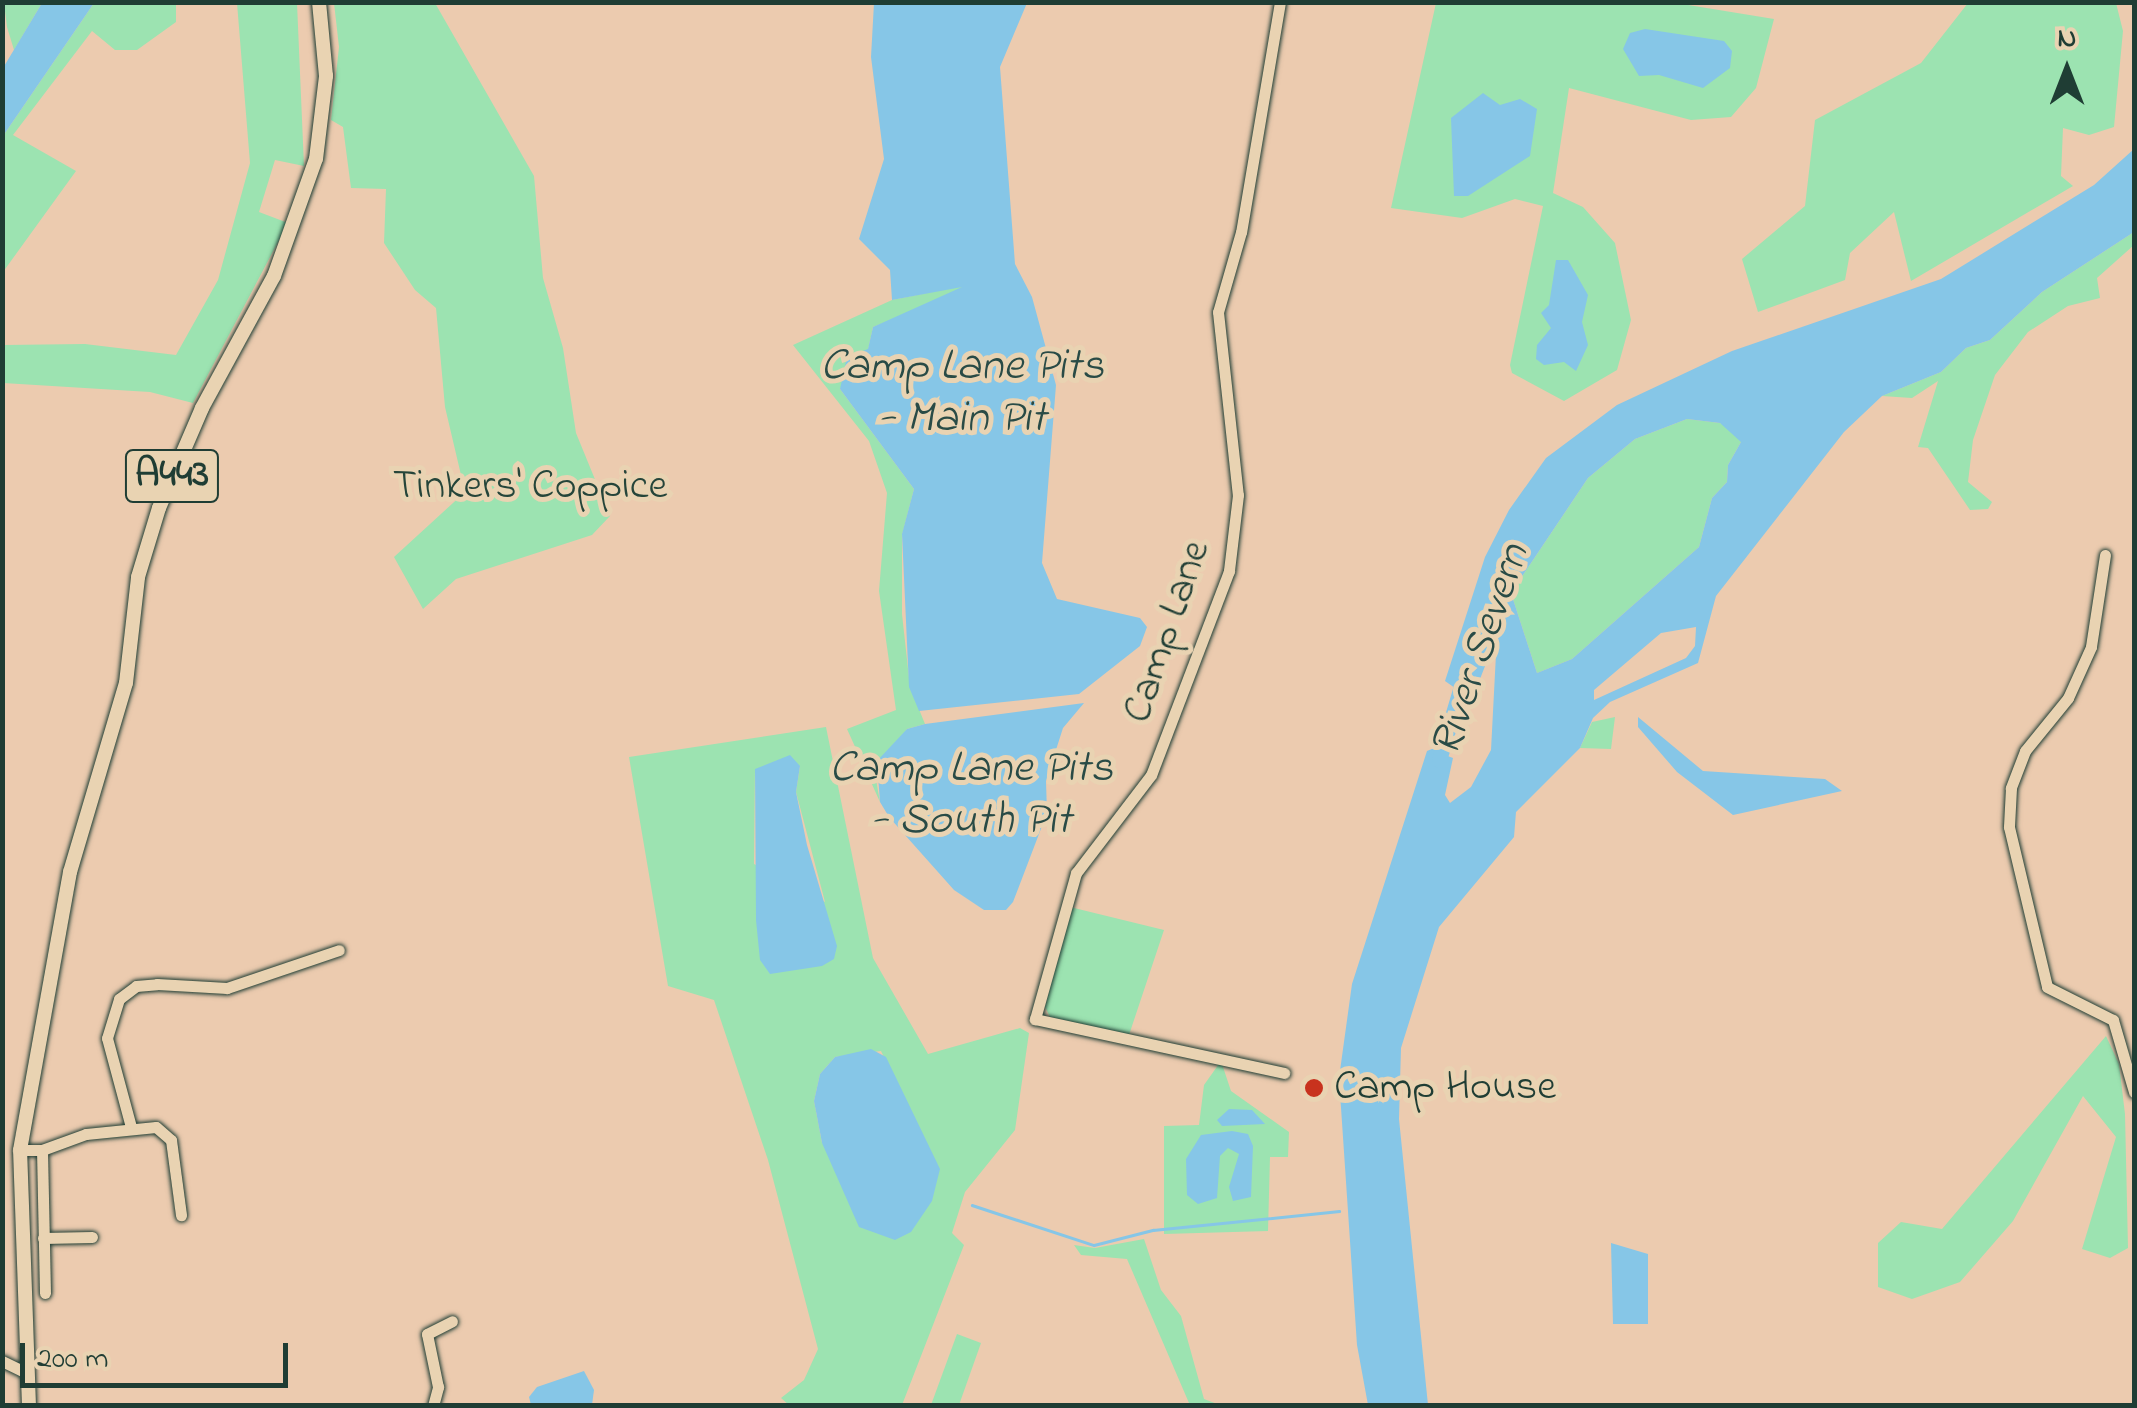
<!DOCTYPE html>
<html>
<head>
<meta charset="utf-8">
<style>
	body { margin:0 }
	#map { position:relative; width:2137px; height:1408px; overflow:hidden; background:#eccbaf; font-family:"Indie Flower",sans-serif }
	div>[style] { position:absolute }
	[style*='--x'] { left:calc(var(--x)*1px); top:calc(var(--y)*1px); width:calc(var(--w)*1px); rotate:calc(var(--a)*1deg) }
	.green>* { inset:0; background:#9ce3b1 }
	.water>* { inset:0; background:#86c6e7 }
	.stream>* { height:2.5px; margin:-1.25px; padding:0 1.25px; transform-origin:1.25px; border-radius:1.25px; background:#86c6e7 }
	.river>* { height:15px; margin:-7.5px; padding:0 7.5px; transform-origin:7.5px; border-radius:7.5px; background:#86c6e7 }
	.roads { filter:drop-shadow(0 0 2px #1f3d34) drop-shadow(0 0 2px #1f3d34) }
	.minor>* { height:11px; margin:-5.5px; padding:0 5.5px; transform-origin:5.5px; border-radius:5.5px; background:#e9d3b2 }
	.major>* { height:14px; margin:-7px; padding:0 7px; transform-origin:7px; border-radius:7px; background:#e9d3b2 }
	.dots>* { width:28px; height:28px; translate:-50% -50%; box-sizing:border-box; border:5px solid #e9d3b2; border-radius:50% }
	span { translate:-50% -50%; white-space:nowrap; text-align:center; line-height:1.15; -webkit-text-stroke:10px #e9d3b2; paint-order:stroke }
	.shield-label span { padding:2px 8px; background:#e9d3b2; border:2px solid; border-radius:8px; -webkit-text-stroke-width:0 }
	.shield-label { font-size:40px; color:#1f3d34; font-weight:700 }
	.park-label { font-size:42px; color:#25453a }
	.street-label { font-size:42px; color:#1f3d34 }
	.poi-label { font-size:42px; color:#1f3d34 }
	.left { translate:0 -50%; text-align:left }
	.water-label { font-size:45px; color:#294b46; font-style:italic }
	.frame { position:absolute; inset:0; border:5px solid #1f3d34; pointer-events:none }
	.north { position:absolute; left:2017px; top:20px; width:100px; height:100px; -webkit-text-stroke:8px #e9d3b2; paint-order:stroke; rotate:0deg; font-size:28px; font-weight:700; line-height:40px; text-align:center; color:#1f3d34 }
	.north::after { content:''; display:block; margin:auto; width:35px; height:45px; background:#1f3d34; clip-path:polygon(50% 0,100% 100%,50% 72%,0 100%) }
	.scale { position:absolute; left:20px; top:1343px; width:268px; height:45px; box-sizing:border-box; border:5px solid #1f3d34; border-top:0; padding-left:12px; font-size:30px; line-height:35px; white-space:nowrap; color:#1f3d34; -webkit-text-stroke:8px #e9d3b2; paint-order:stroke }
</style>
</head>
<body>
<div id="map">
	<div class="green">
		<i style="clip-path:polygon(4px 3px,42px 3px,14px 50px,7px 27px)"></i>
		<i style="clip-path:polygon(94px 3px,176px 3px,176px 22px,137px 50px,115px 50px,92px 31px,13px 135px,76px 171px,3px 272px,3px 136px)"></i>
		<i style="clip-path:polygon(237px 3px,297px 3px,304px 166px,275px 160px,259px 212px,288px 223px,193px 403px,150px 392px,3px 383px,3px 345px,85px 344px,176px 355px,218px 280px,250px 163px)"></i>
		<i style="clip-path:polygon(334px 3px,435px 3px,534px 176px,543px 278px,563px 348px,576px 433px,610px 516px,592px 535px,456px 579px,423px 609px,394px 557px,465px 492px,445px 407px,436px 308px,415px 290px,384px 243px,386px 189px,351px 188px,343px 127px,331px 120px,339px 47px)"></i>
		<i style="clip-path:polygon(1436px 3px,1676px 3px,1774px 19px,1756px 88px,1731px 117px,1691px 120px,1569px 88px,1553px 193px,1583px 207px,1615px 243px,1631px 320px,1617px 370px,1564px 401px,1512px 373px,1510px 365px,1543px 206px,1515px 199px,1462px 218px,1391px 208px)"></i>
		<i style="clip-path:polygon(1968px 3px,2116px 3px,2123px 31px,2114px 127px,2089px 135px,2063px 128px,2061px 176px,2073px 186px,1911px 281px,1894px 212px,1850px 253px,1845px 280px,1758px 312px,1742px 259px,1805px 206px,1815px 120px,1921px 63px)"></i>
		<i style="clip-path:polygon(2134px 232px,2134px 245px,2097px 278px,2100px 298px,2068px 306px,2028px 332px,1995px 375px,1973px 440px,1968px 482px,1992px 502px,1988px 509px,1970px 510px,1928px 448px,1918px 447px,1938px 381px,1912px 398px,1882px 396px,1941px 372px,1966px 348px,1990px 340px,2042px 292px)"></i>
		<i style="clip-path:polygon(962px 286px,962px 292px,873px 327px,868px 350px,840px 389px,914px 489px,902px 535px,902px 614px,910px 687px,925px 724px,907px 729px,875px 774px,880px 802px,847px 729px,896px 710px,879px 591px,887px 493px,869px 441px,793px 345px,892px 300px)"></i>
		<i style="clip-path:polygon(1687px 419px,1720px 423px,1741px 434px,1741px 442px,1728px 465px,1727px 482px,1712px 498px,1699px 547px,1572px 659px,1537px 673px,1511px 593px,1588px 478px,1635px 439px)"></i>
		<i style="clip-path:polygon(1615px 717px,1611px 749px,1580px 748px,1592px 722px)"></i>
		<i style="clip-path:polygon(evenodd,826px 727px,873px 958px,928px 1054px,1020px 1028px,1029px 1033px,1015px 1130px,965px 1192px,952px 1233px,964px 1245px,902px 1405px,789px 1405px,781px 1398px,804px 1380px,818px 1349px,768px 1160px,714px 1000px,668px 986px,629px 757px,826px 727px,800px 766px,796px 792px,825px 902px,754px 864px,755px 770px,800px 766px,826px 727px,881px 1051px,911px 1113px,932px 1201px,822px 1143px,814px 1101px,820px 1074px,835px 1057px,881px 1051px)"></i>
		<i style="clip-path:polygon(1070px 907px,1164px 930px,1129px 1035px,1050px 1017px,1045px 1007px)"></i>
		<i style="clip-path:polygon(2106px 1036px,2119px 1064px,2125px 1114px,2128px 1248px,2110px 1258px,2082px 1249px,2116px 1137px,2083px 1096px,2013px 1221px,1960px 1282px,1912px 1299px,1878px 1287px,1878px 1243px,1901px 1222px,1942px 1229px)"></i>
		<i style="clip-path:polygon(1221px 1061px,1231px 1091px,1289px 1132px,1288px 1157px,1270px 1157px,1268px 1231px,1164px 1234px,1164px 1126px,1199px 1125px,1204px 1085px)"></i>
		<i style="clip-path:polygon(1144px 1239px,1161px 1290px,1181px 1316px,1204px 1399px,1220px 1405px,1189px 1403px,1127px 1259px,1081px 1255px,1074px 1245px,1095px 1248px)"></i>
		<i style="clip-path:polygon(957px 1334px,981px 1343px,959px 1405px,931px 1405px)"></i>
	</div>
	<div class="water">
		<i style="clip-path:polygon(42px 3px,94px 3px,3px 136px,3px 68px)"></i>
		<i style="clip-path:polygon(874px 3px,1027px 3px,1000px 67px,1015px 264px,1032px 297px,1056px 385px,1042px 563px,1057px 599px,1140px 618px,1147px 627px,1140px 646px,1079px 694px,919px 711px,909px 687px,902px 534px,914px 489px,840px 389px,847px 357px,868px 349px,873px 327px,962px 287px,892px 300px,890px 270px,859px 239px,884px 159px,871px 57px)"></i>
		<i style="clip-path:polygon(1645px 29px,1724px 41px,1732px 51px,1730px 68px,1703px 88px,1659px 75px,1639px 76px,1623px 49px,1630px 33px)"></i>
		<i style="clip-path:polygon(1483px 93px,1500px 105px,1520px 99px,1537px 109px,1530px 156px,1468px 196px,1454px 196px,1451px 118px)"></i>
		<i style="clip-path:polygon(evenodd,2134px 149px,2134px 232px,2042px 292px,1990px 340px,1966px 348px,1941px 372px,1882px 396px,1844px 432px,1716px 596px,1698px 663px,1610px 702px,1593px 718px,1580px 748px,1516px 812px,1514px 837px,1439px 927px,1401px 1048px,1399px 1119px,1428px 1405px,1368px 1405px,1357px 1345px,1339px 1078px,1352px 984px,1427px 751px,1446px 743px,1445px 755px,1453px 758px,1445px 795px,1450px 803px,1471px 787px,1491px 750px,1497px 635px,1475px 692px,1466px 690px,1459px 703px,1452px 701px,1455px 688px,1445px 681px,1485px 557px,1509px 510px,1546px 458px,1617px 405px,1732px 351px,1941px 279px,2094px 185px,2134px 149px,1687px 419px,1720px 423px,1741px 442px,1728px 465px,1727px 482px,1712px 498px,1699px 547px,1572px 659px,1537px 673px,1511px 593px,1588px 478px,1635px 439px,1687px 419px,2134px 149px,1696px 627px,1695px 646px,1686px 658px,1594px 700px,1594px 690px,1661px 633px,1696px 627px)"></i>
		<i style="clip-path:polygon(1556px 260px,1568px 260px,1588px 295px,1582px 322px,1588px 345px,1576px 371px,1564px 362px,1544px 365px,1536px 359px,1537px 345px,1551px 328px,1541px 313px,1549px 305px)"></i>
		<i style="clip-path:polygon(1084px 703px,1063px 728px,1046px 781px,1047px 813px,1013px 902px,1006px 910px,984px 910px,954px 890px,889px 817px,880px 802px,877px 761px,907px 729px,925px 724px)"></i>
		<i style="clip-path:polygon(1638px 717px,1703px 771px,1825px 779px,1842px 791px,1733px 815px,1677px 772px,1638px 727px)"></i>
		<i style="clip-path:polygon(790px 755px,800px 766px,796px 792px,807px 845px,837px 946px,834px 959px,822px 966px,770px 974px,760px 960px,756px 920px,755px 769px)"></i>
		<i style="clip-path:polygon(871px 1049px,886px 1057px,940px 1169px,932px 1201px,911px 1232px,895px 1240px,859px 1227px,822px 1143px,814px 1101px,820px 1074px,835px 1057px)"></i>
		<i style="clip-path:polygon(1229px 1109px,1252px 1110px,1265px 1124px,1222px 1126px,1217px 1120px)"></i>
		<i style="clip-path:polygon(1232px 1131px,1248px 1134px,1253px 1146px,1251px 1197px,1233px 1201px,1229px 1187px,1239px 1154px,1228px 1148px,1220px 1156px,1217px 1198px,1198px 1204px,1187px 1195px,1186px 1159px,1201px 1135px)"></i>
		<i style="clip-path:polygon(1611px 1243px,1648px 1254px,1648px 1324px,1613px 1324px)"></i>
		<i style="clip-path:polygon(584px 1371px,594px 1390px,592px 1405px,531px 1405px,529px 1397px,537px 1387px)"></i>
	</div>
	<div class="stream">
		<i style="--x:972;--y:1205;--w:128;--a:18.2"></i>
		<i style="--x:1094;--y:1245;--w:61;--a:-14.3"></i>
		<i style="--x:1153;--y:1230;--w:187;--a:-5.8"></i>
	</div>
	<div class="river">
		<i style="--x:1439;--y:760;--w:77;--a:-73.4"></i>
	</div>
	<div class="roads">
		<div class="minor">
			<i style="--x:1280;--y:2;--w:233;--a:99.6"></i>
			<i style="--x:1241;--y:232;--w:83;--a:106"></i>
			<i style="--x:1218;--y:312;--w:184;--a:83.8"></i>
			<i style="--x:1238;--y:495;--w:77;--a:96.8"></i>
			<i style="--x:1229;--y:571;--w:218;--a:110.9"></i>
			<i style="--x:1151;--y:775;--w:123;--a:127.4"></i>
			<i style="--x:1076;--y:873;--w:152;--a:105.7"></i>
			<i style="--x:1035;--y:1019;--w:255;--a:12.2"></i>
			<i style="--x:2105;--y:555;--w:93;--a:98.7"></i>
			<i style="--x:2091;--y:647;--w:56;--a:114.3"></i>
			<i style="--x:2068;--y:698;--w:68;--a:129.1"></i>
			<i style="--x:2025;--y:751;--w:40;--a:111"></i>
			<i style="--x:2011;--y:788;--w:39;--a:93"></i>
			<i style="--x:2009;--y:827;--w:164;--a:76.6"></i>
			<i style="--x:2047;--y:987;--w:74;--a:26.6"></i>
			<i style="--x:2113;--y:1020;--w:75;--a:73.7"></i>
			<i style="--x:131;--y:1127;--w:92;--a:-105.1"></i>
			<i style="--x:107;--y:1038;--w:41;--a:-72.9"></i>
			<i style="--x:119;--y:999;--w:21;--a:-37"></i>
			<i style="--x:136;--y:986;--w:21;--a:-5"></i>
			<i style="--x:157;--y:984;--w:70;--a:3.3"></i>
			<i style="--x:227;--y:988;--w:118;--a:-18.7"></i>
			<i style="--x:20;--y:1150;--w:22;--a:0"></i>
			<i style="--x:42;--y:1150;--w:143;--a:88.8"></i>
			<i style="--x:42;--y:1150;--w:47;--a:-20"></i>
			<i style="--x:86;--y:1134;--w:70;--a:-5.7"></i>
			<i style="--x:156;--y:1127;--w:20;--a:41"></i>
			<i style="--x:171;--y:1140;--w:76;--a:82.4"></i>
			<i style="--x:43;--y:1238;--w:49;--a:-1.2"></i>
			<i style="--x:2;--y:1361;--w:28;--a:26"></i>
			<i style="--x:433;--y:1406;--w:20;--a:-75"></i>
			<i style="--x:438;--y:1387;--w:54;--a:-101.7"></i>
			<i style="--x:427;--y:1334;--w:28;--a:-27"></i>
		</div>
		<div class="major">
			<i style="--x:29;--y:1406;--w:256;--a:-92"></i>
			<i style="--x:20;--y:1150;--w:282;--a:-79.8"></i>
			<i style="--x:70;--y:872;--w:197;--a:-73.5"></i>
			<i style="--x:126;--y:683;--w:107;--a:-83.5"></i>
			<i style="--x:138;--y:577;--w:72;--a:-73.1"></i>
			<i style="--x:159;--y:508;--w:109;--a:-66.7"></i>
			<i style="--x:202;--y:408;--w:150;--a:-61.4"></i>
			<i style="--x:274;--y:276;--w:124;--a:-70.3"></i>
			<i style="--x:316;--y:159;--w:84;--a:-83.1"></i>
			<i style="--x:326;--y:76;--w:74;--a:-95.4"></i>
		</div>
	</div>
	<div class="dots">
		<i style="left:1314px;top:1088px;background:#c8321e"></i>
	</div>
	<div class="shield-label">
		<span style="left:172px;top:476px">A443</span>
	</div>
	<div class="park-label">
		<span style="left:530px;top:487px">Tinkers' Coppice</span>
	</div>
	<div class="street-label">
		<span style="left:1168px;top:632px;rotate:-71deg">Camp Lane</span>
	</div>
	<div class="poi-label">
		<span class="left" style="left:1334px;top:1088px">Camp House</span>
	</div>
	<div class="water-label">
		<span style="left:962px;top:394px">Camp Lane Pits<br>- Main Pit</span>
		<span style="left:1482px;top:651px;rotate:-71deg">River Severn</span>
		<span style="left:971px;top:796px">Camp Lane Pits<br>- South Pit</span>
	</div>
	<div class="frame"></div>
	<div class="north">N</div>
	<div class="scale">200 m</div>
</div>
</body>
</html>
